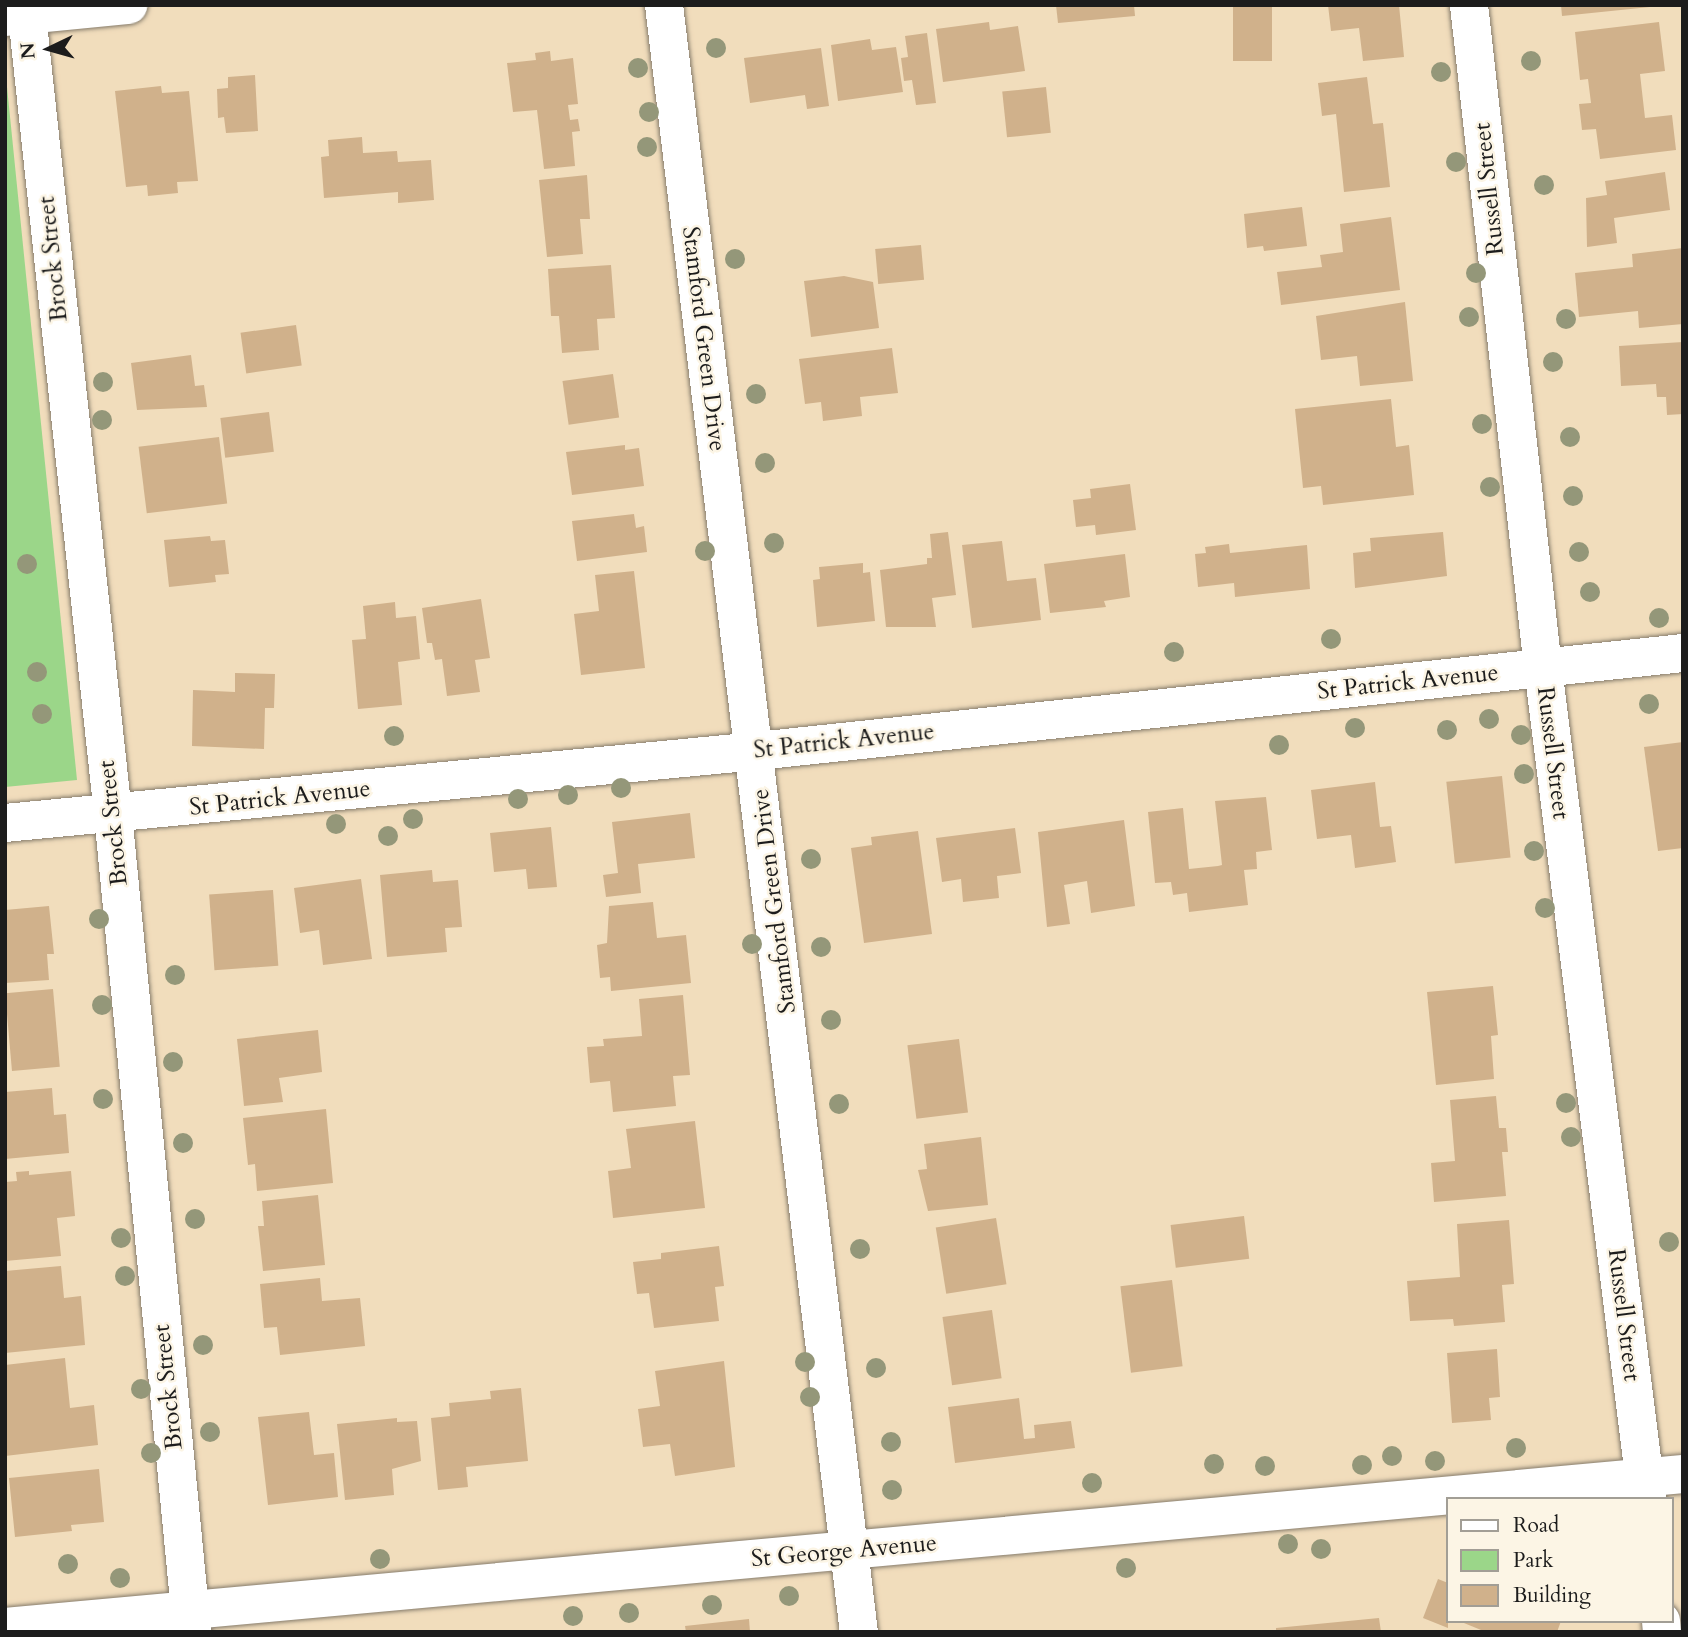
<!DOCTYPE html>
<html>
<head>
<meta charset="utf-8">
<style>
	body { margin:0 }
	#map { position:relative; width:1688px; height:1637px; overflow:hidden; background:#f1ddbc; font-family:Cardo,serif }
	div>[style] { position:absolute }
	[style*='--x'] { left:calc(var(--x)*1px); top:calc(var(--y)*1px); width:calc(var(--w)*1px); rotate:calc(var(--a)*1deg) }
	.green>* { inset:0; background:#9bd689 }
	.building>* { inset:0; background:#d0b18b; transform-origin:0 0 }
	.roads { filter:drop-shadow(0 0 2px #867c6c) drop-shadow(0 0 2px #867c6c) }
	.street>* { height:38px; margin:-19px; padding:0 19px; transform-origin:19px; border-radius:19px; background:#fff }
	.secondary>* { height:38px; margin:-19px; padding:0 19px; transform-origin:19px; border-radius:19px; background:#fff }
	.trees>* { width:20px; height:20px; margin:-10px; border-radius:50%; background:#949779 }
	span { translate:-50% -50%; white-space:nowrap; text-align:center; line-height:1.15; -webkit-text-stroke:5px #fcf5e5; paint-order:stroke }
	.street-label { font-size:24px; color:#1c1c1c }
	.frame { position:absolute; inset:0; border:7px solid #1c1c1c; pointer-events:none }
	.legend { position:absolute; left:1446px; top:1497px; width:228px; height:126px; box-sizing:border-box; background:#fcf5e5; border:2px solid #a29e95; margin:0; padding:9px 12px; list-style:none; font-size:21px; color:#1c1c1c }
	.legend li { display:flex; align-items:center; gap:14px; height:35px }
	.legend b { width:35px; border:2px solid #a29e95 }
	.north { position:absolute; left:14px; top:14px; width:70px; height:70px; -webkit-text-stroke:5px #fcf5e5; paint-order:stroke; rotate:265deg; font-size:19px; font-weight:700; line-height:28px; text-align:center; color:#1c1c1c }
	.north::after { content:''; display:block; margin:auto; width:24px; height:32px; background:#1c1c1c; clip-path:polygon(50% 0,100% 100%,50% 72%,0 100%) }
</style>
</head>
<body>
<div id="map">
	<div class="green">
		<i style="clip-path:polygon(5px 67px,77px 780px,5px 787px)"></i>
	</div>
	<div class="building">
		<i style="clip-path:polygon(1056px 5px,1134px 5px,1135px 16px,1058px 23px)"></i>
		<i style="left:1233px;top:5px;width:39px;height:56px"></i>
		<i style="clip-path:polygon(1328px 5px,1399px 5px,1404px 57px,1363px 61px,1359px 28px,1331px 31px)"></i>
		<i style="clip-path:polygon(1561px 5px,1650px 5px,1650px 7px,1562px 16px)"></i>
		<i style="clip-path:polygon(989px 22px,990px 30px,1018px 26px,1025px 71px,943px 82px,936px 29px)"></i>
		<i style="clip-path:polygon(1659px 22px,1665px 71px,1640px 74px,1645px 118px,1672px 115px,1676px 150px,1600px 159px,1596px 129px,1582px 130px,1579px 104px,1591px 103px,1588px 79px,1580px 80px,1575px 32px)"></i>
		<i style="clip-path:polygon(927px 33px,936px 103px,916px 105px,912px 80px,904px 81px,901px 58px,908px 57px,905px 36px)"></i>
		<i style="clip-path:polygon(870px 39px,872px 50px,896px 47px,903px 92px,838px 101px,831px 45px)"></i>
		<i style="clip-path:polygon(821px 48px,829px 106px,807px 109px,805px 95px,750px 103px,744px 58px)"></i>
		<i style="clip-path:polygon(550px 51px,551px 61px,573px 58px,578px 104px,568px 105px,570px 120px,578px 119px,580px 131px,572px 132px,575px 166px,544px 169px,537px 110px,513px 112px,507px 63px,536px 60px,535px 53px)"></i>
		<i style="clip-path:polygon(255px 75px,258px 131px,226px 133px,224px 117px,218px 118px,217px 89px,228px 88px,228px 77px)"></i>
		<i style="clip-path:polygon(1367px 77px,1373px 124px,1383px 123px,1390px 187px,1344px 192px,1336px 114px,1322px 116px,1318px 83px)"></i>
		<i style="clip-path:polygon(161px 86px,162px 93px,189px 91px,198px 181px,177px 182px,178px 193px,148px 196px,147px 185px,126px 187px,115px 91px)"></i>
		<i style="left:1046px;top:87px;width:46px;height:44px;rotate:84deg"></i>
		<i style="clip-path:polygon(362px 137px,363px 153px,397px 151px,398px 162px,431px 160px,434px 200px,398px 203px,398px 192px,324px 198px,321px 157px,329px 156px,328px 140px)"></i>
		<i style="clip-path:polygon(1665px 172px,1670px 210px,1614px 218px,1617px 243px,1587px 247px,1586px 198px,1607px 195px,1605px 181px)"></i>
		<i style="clip-path:polygon(587px 175px,590px 219px,580px 219px,583px 254px,547px 257px,539px 180px)"></i>
		<i style="clip-path:polygon(1302px 207px,1307px 246px,1264px 251px,1263px 246px,1247px 248px,1244px 214px)"></i>
		<i style="clip-path:polygon(1391px 217px,1400px 290px,1281px 305px,1277px 272px,1322px 267px,1320px 255px,1343px 252px,1340px 224px)"></i>
		<i style="left:921px;top:245px;width:35px;height:46px;rotate:85deg"></i>
		<i style="clip-path:polygon(1683px 248px,1683px 324px,1639px 328px,1638px 311px,1579px 317px,1575px 273px,1633px 267px,1632px 254px)"></i>
		<i style="clip-path:polygon(611px 265px,615px 318px,597px 319px,599px 350px,562px 353px,559px 316px,551px 316px,548px 269px)"></i>
		<i style="clip-path:polygon(844px 276px,873px 282px,879px 328px,811px 337px,804px 281px)"></i>
		<i style="clip-path:polygon(1405px 302px,1413px 381px,1360px 386px,1357px 356px,1321px 360px,1316px 316px)"></i>
		<i style="left:296px;top:325px;width:41px;height:56px;rotate:82deg"></i>
		<i style="clip-path:polygon(1683px 342px,1683px 414px,1667px 415px,1666px 397px,1657px 397px,1656px 384px,1621px 386px,1619px 346px)"></i>
		<i style="clip-path:polygon(892px 348px,898px 393px,860px 397px,862px 416px,823px 421px,821px 402px,805px 404px,799px 359px)"></i>
		<i style="clip-path:polygon(191px 355px,195px 386px,204px 385px,207px 407px,137px 410px,131px 363px)"></i>
		<i style="left:613px;top:374px;width:44px;height:51px;rotate:82deg"></i>
		<i style="clip-path:polygon(1391px 399px,1396px 447px,1409px 445px,1414px 495px,1323px 505px,1321px 486px,1303px 488px,1295px 409px)"></i>
		<i style="left:269px;top:412px;width:40px;height:49px;rotate:83deg"></i>
		<i style="left:219px;top:437px;width:67px;height:81px;rotate:83deg"></i>
		<i style="clip-path:polygon(625px 445px,625px 450px,639px 448px,644px 486px,572px 495px,566px 452px)"></i>
		<i style="clip-path:polygon(1130px 484px,1136px 530px,1096px 535px,1095px 525px,1076px 527px,1073px 500px,1091px 498px,1090px 489px)"></i>
		<i style="clip-path:polygon(634px 514px,636px 528px,644px 526px,647px 552px,577px 561px,572px 521px)"></i>
		<i style="clip-path:polygon(948px 532px,956px 595px,932px 598px,936px 627px,886px 627px,880px 570px,927px 564px,927px 558px,932px 558px,930px 534px)"></i>
		<i style="clip-path:polygon(1443px 532px,1447px 576px,1355px 588px,1353px 553px,1371px 551px,1370px 538px)"></i>
		<i style="clip-path:polygon(210px 536px,211px 541px,225px 540px,229px 574px,215px 575px,216px 582px,169px 587px,164px 540px)"></i>
		<i style="clip-path:polygon(1002px 541px,1007px 581px,1036px 578px,1041px 620px,972px 628px,962px 545px)"></i>
		<i style="clip-path:polygon(1229px 544px,1230px 553px,1307px 545px,1310px 589px,1235px 597px,1234px 583px,1198px 587px,1195px 554px,1206px 553px,1205px 547px)"></i>
		<i style="clip-path:polygon(1125px 554px,1130px 597px,1104px 601px,1106px 607px,1050px 613px,1044px 564px)"></i>
		<i style="clip-path:polygon(863px 563px,863px 573px,870px 572px,875px 621px,817px 627px,813px 580px,820px 579px,819px 567px)"></i>
		<i style="clip-path:polygon(634px 571px,645px 668px,581px 675px,574px 614px,599px 611px,595px 575px)"></i>
		<i style="clip-path:polygon(481px 599px,490px 658px,475px 660px,480px 692px,447px 696px,442px 659px,435px 660px,432px 643px,427px 643px,422px 608px)"></i>
		<i style="clip-path:polygon(395px 602px,396px 618px,416px 616px,420px 659px,398px 662px,402px 705px,358px 709px,352px 640px,366px 639px,363px 606px)"></i>
		<i style="clip-path:polygon(235px 673px,275px 674px,274px 708px,265px 708px,264px 749px,192px 746px,193px 690px,235px 692px)"></i>
		<i style="clip-path:polygon(1683px 742px,1683px 848px,1658px 851px,1644px 747px)"></i>
		<i style="left:1502px;top:776px;width:82px;height:56px;rotate:84deg"></i>
		<i style="clip-path:polygon(1375px 782px,1380px 827px,1391px 826px,1396px 862px,1355px 868px,1351px 835px,1317px 839px,1311px 790px)"></i>
		<i style="clip-path:polygon(1266px 797px,1272px 850px,1256px 852px,1257px 869px,1244px 870px,1248px 905px,1189px 912px,1187px 893px,1173px 895px,1171px 882px,1155px 883px,1148px 812px,1183px 808px,1189px 869px,1218px 866px,1222px 865px,1215px 801px)"></i>
		<i style="clip-path:polygon(690px 813px,695px 858px,638px 864px,641px 893px,606px 897px,603px 875px,618px 873px,612px 822px)"></i>
		<i style="clip-path:polygon(1124px 820px,1135px 906px,1091px 913px,1087px 881px,1064px 885px,1070px 924px,1047px 927px,1038px 832px)"></i>
		<i style="clip-path:polygon(551px 827px,557px 887px,528px 889px,526px 869px,494px 872px,490px 833px)"></i>
		<i style="clip-path:polygon(1015px 828px,1021px 873px,997px 876px,999px 898px,963px 902px,961px 879px,942px 882px,936px 838px)"></i>
		<i style="clip-path:polygon(918px 831px,932px 934px,864px 943px,851px 848px,872px 845px,871px 837px)"></i>
		<i style="clip-path:polygon(432px 870px,433px 882px,458px 880px,462px 927px,445px 928px,447px 952px,387px 957px,380px 875px)"></i>
		<i style="clip-path:polygon(361px 879px,372px 959px,323px 965px,319px 930px,300px 933px,294px 888px)"></i>
		<i style="left:273px;top:890px;width:76px;height:64px;rotate:86deg"></i>
		<i style="clip-path:polygon(653px 902px,657px 938px,686px 935px,691px 983px,611px 991px,610px 977px,600px 978px,597px 945px,607px 943px,609px 906px)"></i>
		<i style="clip-path:polygon(49px 906px,54px 954px,47px 954px,49px 980px,5px 983px,5px 910px)"></i>
		<i style="clip-path:polygon(1493px 986px,1498px 1035px,1491px 1036px,1494px 1079px,1436px 1085px,1427px 992px)"></i>
		<i style="left:53px;top:989px;width:78px;height:48px;rotate:85deg"></i>
		<i style="clip-path:polygon(683px 995px,690px 1075px,673px 1076px,676px 1106px,613px 1112px,610px 1081px,590px 1083px,587px 1047px,604px 1046px,603px 1039px,642px 1036px,639px 999px)"></i>
		<i style="clip-path:polygon(318px 1030px,322px 1072px,279px 1078px,283px 1102px,244px 1106px,237px 1039px)"></i>
		<i style="left:959px;top:1039px;width:74px;height:52px;rotate:83deg"></i>
		<i style="clip-path:polygon(52px 1088px,54px 1115px,66px 1114px,69px 1153px,5px 1159px,5px 1092px)"></i>
		<i style="clip-path:polygon(1496px 1096px,1499px 1128px,1506px 1128px,1508px 1152px,1502px 1152px,1506px 1196px,1434px 1202px,1431px 1163px,1455px 1161px,1450px 1100px)"></i>
		<i style="clip-path:polygon(326px 1109px,333px 1183px,257px 1191px,255px 1164px,248px 1165px,243px 1118px)"></i>
		<i style="clip-path:polygon(695px 1121px,705px 1208px,613px 1218px,608px 1171px,631px 1168px,626px 1129px)"></i>
		<i style="clip-path:polygon(981px 1137px,988px 1205px,928px 1211px,918px 1170px,927px 1169px,924px 1144px)"></i>
		<i style="clip-path:polygon(29px 1171px,29px 1175px,71px 1171px,75px 1216px,57px 1218px,61px 1256px,5px 1261px,5px 1182px,17px 1181px,16px 1172px)"></i>
		<i style="clip-path:polygon(318px 1195px,325px 1265px,263px 1271px,258px 1226px,264px 1226px,262px 1201px)"></i>
		<i style="left:1244px;top:1216px;width:43px;height:74px;rotate:83deg"></i>
		<i style="left:996px;top:1218px;width:67px;height:61px;rotate:81deg"></i>
		<i style="clip-path:polygon(1509px 1220px,1514px 1284px,1502px 1285px,1505px 1322px,1454px 1326px,1453px 1319px,1410px 1321px,1407px 1281px,1460px 1277px,1457px 1224px)"></i>
		<i style="clip-path:polygon(719px 1246px,724px 1286px,715px 1287px,719px 1321px,654px 1328px,649px 1293px,637px 1294px,633px 1262px,661px 1259px,661px 1253px)"></i>
		<i style="clip-path:polygon(61px 1266px,64px 1298px,81px 1296px,85px 1345px,5px 1353px,5px 1271px)"></i>
		<i style="clip-path:polygon(320px 1278px,322px 1301px,360px 1298px,365px 1346px,280px 1355px,277px 1327px,264px 1328px,260px 1284px)"></i>
		<i style="left:1172px;top:1280px;width:87px;height:52px;rotate:83deg"></i>
		<i style="left:992px;top:1310px;width:69px;height:50px;rotate:82deg"></i>
		<i style="clip-path:polygon(1497px 1349px,1500px 1397px,1489px 1398px,1491px 1420px,1452px 1423px,1447px 1353px)"></i>
		<i style="clip-path:polygon(65px 1358px,70px 1408px,94px 1405px,98px 1445px,5px 1456px,5px 1365px)"></i>
		<i style="clip-path:polygon(724px 1361px,735px 1467px,675px 1476px,670px 1444px,643px 1447px,638px 1409px,660px 1406px,655px 1371px)"></i>
		<i style="clip-path:polygon(521px 1388px,528px 1461px,466px 1467px,468px 1487px,438px 1490px,431px 1418px,450px 1416px,449px 1403px,491px 1399px,490px 1391px)"></i>
		<i style="clip-path:polygon(1019px 1398px,1024px 1439px,1035px 1438px,1034px 1425px,1071px 1421px,1075px 1448px,955px 1463px,948px 1407px)"></i>
		<i style="clip-path:polygon(309px 1412px,314px 1455px,334px 1453px,338px 1497px,268px 1505px,258px 1417px)"></i>
		<i style="clip-path:polygon(397px 1418px,397px 1422px,417px 1421px,421px 1461px,392px 1469px,394px 1495px,345px 1500px,337px 1424px)"></i>
		<i style="clip-path:polygon(99px 1469px,104px 1522px,71px 1525px,72px 1531px,15px 1537px,9px 1478px)"></i>
		<i style="clip-path:polygon(1438px 1579px,1448px 1583px,1448px 1628px,1423px 1618px)"></i>
		<i style="clip-path:polygon(1379px 1618px,1381px 1632px,1276px 1632px,1276px 1628px)"></i>
		<i style="clip-path:polygon(749px 1619px,750px 1632px,686px 1632px,685px 1626px)"></i>
		<i style="clip-path:polygon(1459px 1621px,1561px 1621px,1557px 1632px,1486px 1632px)"></i>
	</div>
	<div class="roads">
		<div class="street">
			<i style="--x:664;--y:5;--w:1639;--a:83.17"></i>
			<i style="--x:1469;--y:5;--w:667;--a:83.63"></i>
			<i style="--x:1543;--y:668;--w:837;--a:82.87"></i>
			<i style="--x:27;--y:15;--w:804;--a:83.86"></i>
			<i style="--x:113;--y:814;--w:822;--a:84.48"></i>
			<i style="--x:5;--y:823;--w:755;--a:-5.47"></i>
			<i style="--x:757;--y:751;--w:931;--a:-6.04"></i>
			<i style="--x:1661;--y:1621;--w:11;--a:85"></i>
			<i style="--x:5;--y:1627;--w:1685;--a:-5.21"></i>
		</div>
		<div class="secondary">
			<i style="--x:5;--y:17;--w:124;--a:-5.6"></i>
		</div>
	</div>
	<div class="trees">
		<i style="left:716px;top:48px"></i>
		<i style="left:1531px;top:61px"></i>
		<i style="left:638px;top:68px"></i>
		<i style="left:1441px;top:72px"></i>
		<i style="left:649px;top:112px"></i>
		<i style="left:647px;top:147px"></i>
		<i style="left:1456px;top:162px"></i>
		<i style="left:1544px;top:185px"></i>
		<i style="left:735px;top:259px"></i>
		<i style="left:1476px;top:273px"></i>
		<i style="left:1469px;top:317px"></i>
		<i style="left:1566px;top:319px"></i>
		<i style="left:1553px;top:362px"></i>
		<i style="left:103px;top:382px"></i>
		<i style="left:756px;top:394px"></i>
		<i style="left:102px;top:420px"></i>
		<i style="left:1482px;top:424px"></i>
		<i style="left:1570px;top:437px"></i>
		<i style="left:765px;top:463px"></i>
		<i style="left:1490px;top:487px"></i>
		<i style="left:1573px;top:496px"></i>
		<i style="left:774px;top:543px"></i>
		<i style="left:705px;top:551px"></i>
		<i style="left:1579px;top:552px"></i>
		<i style="left:27px;top:564px"></i>
		<i style="left:1590px;top:592px"></i>
		<i style="left:1659px;top:618px"></i>
		<i style="left:1331px;top:639px"></i>
		<i style="left:1174px;top:652px"></i>
		<i style="left:37px;top:672px"></i>
		<i style="left:1649px;top:704px"></i>
		<i style="left:42px;top:714px"></i>
		<i style="left:1489px;top:719px"></i>
		<i style="left:1355px;top:728px"></i>
		<i style="left:1447px;top:730px"></i>
		<i style="left:1521px;top:735px"></i>
		<i style="left:394px;top:736px"></i>
		<i style="left:1279px;top:745px"></i>
		<i style="left:1524px;top:774px"></i>
		<i style="left:621px;top:788px"></i>
		<i style="left:568px;top:795px"></i>
		<i style="left:518px;top:799px"></i>
		<i style="left:413px;top:819px"></i>
		<i style="left:336px;top:824px"></i>
		<i style="left:388px;top:836px"></i>
		<i style="left:1534px;top:851px"></i>
		<i style="left:811px;top:859px"></i>
		<i style="left:1545px;top:908px"></i>
		<i style="left:99px;top:919px"></i>
		<i style="left:752px;top:944px"></i>
		<i style="left:821px;top:947px"></i>
		<i style="left:175px;top:975px"></i>
		<i style="left:102px;top:1005px"></i>
		<i style="left:831px;top:1020px"></i>
		<i style="left:173px;top:1062px"></i>
		<i style="left:103px;top:1099px"></i>
		<i style="left:1566px;top:1103px"></i>
		<i style="left:839px;top:1104px"></i>
		<i style="left:1571px;top:1137px"></i>
		<i style="left:183px;top:1143px"></i>
		<i style="left:195px;top:1219px"></i>
		<i style="left:121px;top:1238px"></i>
		<i style="left:1669px;top:1242px"></i>
		<i style="left:860px;top:1249px"></i>
		<i style="left:125px;top:1276px"></i>
		<i style="left:203px;top:1345px"></i>
		<i style="left:805px;top:1362px"></i>
		<i style="left:876px;top:1368px"></i>
		<i style="left:141px;top:1389px"></i>
		<i style="left:810px;top:1397px"></i>
		<i style="left:210px;top:1432px"></i>
		<i style="left:891px;top:1442px"></i>
		<i style="left:1516px;top:1448px"></i>
		<i style="left:151px;top:1453px"></i>
		<i style="left:1392px;top:1456px"></i>
		<i style="left:1435px;top:1461px"></i>
		<i style="left:1214px;top:1464px"></i>
		<i style="left:1362px;top:1465px"></i>
		<i style="left:1265px;top:1466px"></i>
		<i style="left:1092px;top:1483px"></i>
		<i style="left:892px;top:1490px"></i>
		<i style="left:1288px;top:1544px"></i>
		<i style="left:1321px;top:1549px"></i>
		<i style="left:380px;top:1559px"></i>
		<i style="left:68px;top:1564px"></i>
		<i style="left:1126px;top:1568px"></i>
		<i style="left:120px;top:1578px"></i>
		<i style="left:789px;top:1596px"></i>
		<i style="left:712px;top:1605px"></i>
		<i style="left:629px;top:1613px"></i>
		<i style="left:573px;top:1616px"></i>
	</div>
	<div class="street-label">
		<span style="left:1489px;top:189px;rotate:-96deg">Russell Street</span>
		<span style="left:53px;top:259px;rotate:-96deg">Brock Street</span>
		<span style="left:704px;top:339px;rotate:83deg">Stamford Green Drive</span>
		<span style="left:1408px;top:682px;rotate:-6deg">St Patrick Avenue</span>
		<span style="left:844px;top:741px;rotate:-6deg">St Patrick Avenue</span>
		<span style="left:1553px;top:753px;rotate:83deg">Russell Street</span>
		<span style="left:280px;top:798px;rotate:-6deg">St Patrick Avenue</span>
		<span style="left:113px;top:823px;rotate:-96deg">Brock Street</span>
		<span style="left:774px;top:901px;rotate:-97deg">Stamford Green Drive</span>
		<span style="left:1624px;top:1315px;rotate:83deg">Russell Street</span>
		<span style="left:168px;top:1387px;rotate:-96deg">Brock Street</span>
		<span style="left:844px;top:1551px;rotate:-5deg">St George Avenue</span>
	</div>
	<div class="frame"></div>
	<ul class="legend">
	<li><b style="height:9px;background:#fff"></b>Road</li>
	<li><b style="height:19px;background:#9bd689"></b>Park</li>
	<li><b style="height:19px;background:#d0b18b"></b>Building</li>
	</ul>
	<div class="north">N</div>
</div>
</body>
</html>
